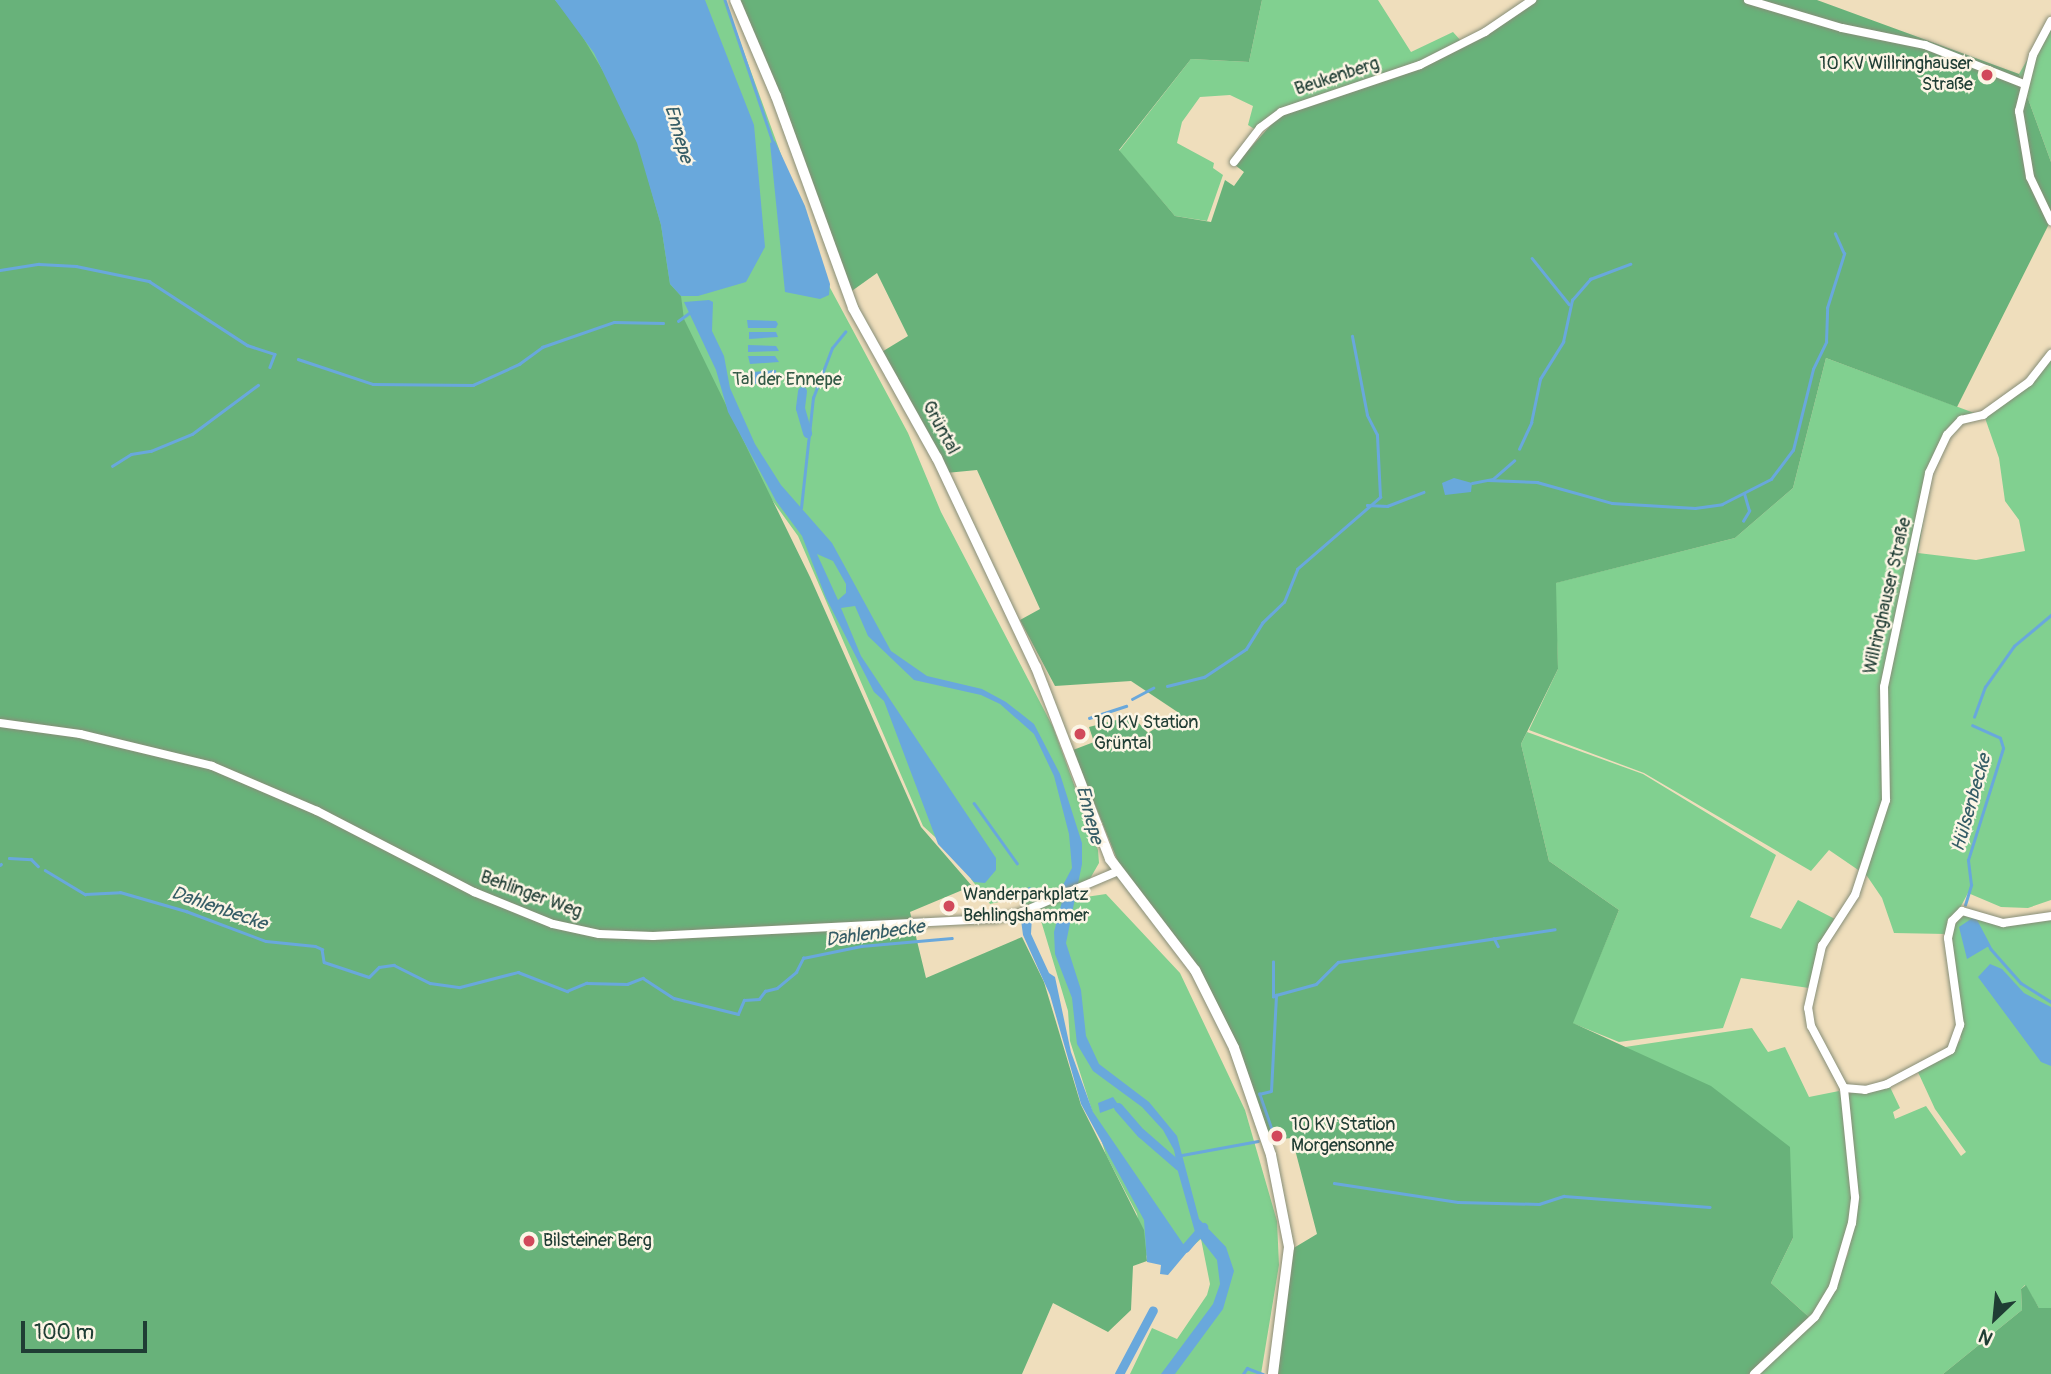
<!DOCTYPE html>
<html>
<head>
<meta charset="utf-8">
<style>
	body { margin:0 }
	#map { position:relative; width:2051px; height:1374px; overflow:hidden; background:#efdebc; font-family:Pangolin,sans-serif }
	div>[style] { position:absolute }
	[style*='--x'] { left:calc(var(--x)*1px); top:calc(var(--y)*1px); width:calc(var(--w)*1px); rotate:calc(var(--a)*1deg) }
	.green>* { inset:0; background:#81d090 }
	.forest>* { inset:0; background:#68b27a }
	.water>* { inset:0; background:#69a8dc; transform-origin:0 0 }
	.stream>* { height:2.5px; margin:-1.25px; padding:0 1.25px; transform-origin:1.25px; border-radius:1.25px; background:#69a8dc }
	.canal>* { height:9px; margin:-4.5px; padding:0 4.5px; transform-origin:4.5px; border-radius:4.5px; background:#69a8dc }
	.roads { filter:drop-shadow(0 0 2px #878e78) drop-shadow(0 0 2px #878e78) }
	.minor>* { height:8px; margin:-4px; padding:0 4px; transform-origin:4px; border-radius:4px; background:#fff }
	.tertiary>* { height:10px; margin:-5px; padding:0 5px; transform-origin:5px; border-radius:5px; background:#fff }
	.dots>* { width:19px; height:19px; translate:-50% -50%; box-sizing:border-box; border:4px solid #fcf5e5; border-radius:50% }
	span { translate:-50% -50%; white-space:nowrap; text-align:center; line-height:1.15; -webkit-text-stroke:5px #fcf5e5; paint-order:stroke }
	.poi-label { font-size:18px; color:#1f3d34 }
	.right { translate:-100% -50%; text-align:right }
	.left { translate:0 -50%; text-align:left }
	.street-label { font-size:18px; color:#1f3d34 }
	.park-label { font-size:18px; color:#335a46 }
	.water-label { font-size:19px; color:#355d66; font-style:italic }
	.north { position:absolute; left:1960px; top:1283px; width:70px; height:70px; -webkit-text-stroke:5px #fcf5e5; paint-order:stroke; rotate:206deg; font-size:19px; font-weight:700; line-height:28px; text-align:center; color:#1f3d34 }
	.north::after { content:''; display:block; margin:auto; width:24px; height:32px; background:#1f3d34; clip-path:polygon(50% 0,100% 100%,50% 72%,0 100%) }
	.scale { position:absolute; left:21px; top:1321px; width:126px; height:32px; box-sizing:border-box; border:4px solid #1f3d34; border-top:0; padding-left:9px; font-size:21px; line-height:24px; white-space:nowrap; color:#1f3d34; -webkit-text-stroke:5px #fcf5e5; paint-order:stroke }
</style>
</head>
<body>
<div id="map">
	<div class="green">
		<i style="clip-path:polygon(533px 0,725px 0,828px 284px,908px 433px,941px 512px,1053px 727px,1098px 850px,1099px 863px,1079px 898px,1106px 894px,1180px 973px,1245px 1110px,1277px 1221px,1279px 1265px,1261px 1374px,1130px 1374px,1152px 1328px,1177px 1339px,1207px 1295px,1210px 1284px,1201px 1239px,1173px 1262px,1144px 1255px,1137px 1214px,1106px 1155px,1070px 1041px,1068px 1011px,1039px 914px,1016px 898px,990px 904px,971px 879px,970px 869px,923px 826px,798px 536px,772px 500px,738px 467px)"></i>
		<i style="clip-path:polygon(1262px 0,1378px 0,1411px 52px,1453px 32px,1462px 42px,1401px 70px,1283px 109px,1256px 130px,1248px 125px,1253px 106px,1230px 95px,1200px 97px,1182px 122px,1177px 143px,1214px 163px,1213px 168px,1223px 175px,1207px 221px,1175px 216px,1119px 151px,1191px 59px,1249px 62px)"></i>
		<i style="clip-path:polygon(2051px 19px,2051px 162px,2019px 74px)"></i>
		<i style="clip-path:polygon(evenodd,2051px 357px,2051px 900px,2028px 908px,2001px 907px,1968px 893px,1946px 934px,1894px 933px,1882px 898px,1867px 876px,1829px 850px,1811px 871px,1644px 773px,1529px 730px,1558px 669px,1555px 583px,1735px 538px,1793px 488px,1826px 358px,1985px 417px,2051px 357px,1985px 418px,1999px 458px,2005px 501px,2019px 520px,2025px 551px,1976px 560px,1918px 553px,1931px 474px,1948px 436px,1963px 421px,1985px 418px)"></i>
		<i style="clip-path:polygon(1527px 732px,1643px 774px,1776px 855px,1750px 917px,1781px 929px,1798px 900px,1835px 919px,1809px 988px,1741px 978px,1723px 1028px,1619px 1042px,1572px 1023px,1619px 910px,1549px 861px,1521px 744px)"></i>
		<i style="clip-path:polygon(1966px 914px,2003px 925px,2051px 917px,2051px 1308px,2039px 1308px,2025px 1285px,2021px 1289px,2022px 1310px,1943px 1374px,1757px 1374px,1817px 1318px,1848px 1254px,1857px 1197px,1847px 1094px,1889px 1085px,1900px 1108px,1893px 1112px,1895px 1119px,1926px 1106px,1961px 1156px,1966px 1152px,1935px 1109px,1917px 1070px,1945px 1058px,1961px 1039px,1950px 938px,1954px 924px)"></i>
		<i style="clip-path:polygon(1752px 1028px,1768px 1052px,1785px 1047px,1809px 1097px,1839px 1091px,1841px 1095px,1853px 1196px,1850px 1222px,1831px 1286px,1810px 1318px,1771px 1283px,1793px 1238px,1625px 1047px)"></i>
	</div>
	<div class="forest">
		<i style="clip-path:polygon(0 0,555px 0,575px 24px,609px 81px,638px 143px,661px 225px,670px 284px,681px 296px,684px 319px,810px 577px,921px 827px,972px 886px,910px 912px,926px 978px,1022px 937px,1044px 982px,1081px 1105px,1144px 1230px,1147px 1261px,1133px 1266px,1131px 1310px,1108px 1332px,1053px 1303px,1022px 1374px,0 1374px)"></i>
		<i style="clip-path:polygon(736px 0,1262px 0,1249px 62px,1191px 59px,1119px 150px,1175px 216px,1211px 222px,1225px 180px,1234px 186px,1244px 172px,1235px 165px,1278px 117px,1465px 45px,1537px 0,1817px 0,2019px 74px,2051px 162px,2051px 220px,1957px 407px,1826px 358px,1793px 488px,1735px 538px,1556px 583px,1558px 669px,1521px 744px,1549px 861px,1619px 910px,1573px 1023px,1711px 1086px,1790px 1147px,1793px 1238px,1771px 1283px,1810px 1318px,1750px 1374px,1276px 1374px,1292px 1249px,1317px 1234px,1292px 1138px,1270px 1140px,1233px 1035px,1121px 869px,1073px 750px,1094px 742px,1089px 727px,1132px 716px,1148px 733px,1179px 713px,1131px 681px,1055px 686px,1020px 620px,1040px 609px,977px 470px,946px 473px,880px 353px,908px 336px,877px 273px,849px 293px)"></i>
		<i style="clip-path:polygon(2026px 1285px,2039px 1308px,2051px 1308px,2051px 1374px,1943px 1374px,2022px 1310px,2021px 1289px)"></i>
	</div>
	<div class="water">
		<i style="clip-path:polygon(555px 0,705px 0,754px 125px,765px 247px,746px 282px,698px 296px,681px 296px,670px 284px,661px 225px,637px 143px,594px 53px)"></i>
		<i style="clip-path:polygon(775px 141px,805px 206px,830px 284px,829px 295px,820px 299px,785px 292px,770px 143px)"></i>
		<i style="clip-path:polygon(evenodd,709px 300px,713px 302px,712px 331px,724px 356px,730px 388px,755px 444px,781px 485px,832px 543px,891px 651px,927px 676px,982px 689px,1006px 702px,1034px 724px,1060px 774px,1082px 843px,1082px 864px,1066px 943px,1081px 990px,1086px 1036px,1099px 1064px,1149px 1102px,1177px 1136px,1199px 1219px,1226px 1247px,1234px 1271px,1223px 1309px,1175px 1374px,1161px 1374px,1213px 1304px,1220px 1284px,1217px 1260px,1195px 1232px,1177px 1168px,1170px 1163px,1176px 1160px,1174px 1150px,1163px 1130px,1142px 1107px,1093px 1071px,1077px 1044px,1072px 998px,1055px 954px,1054px 932px,1065px 890px,1062px 887px,1072px 868px,1069px 834px,1054px 776px,1034px 734px,1000px 704px,981px 695px,914px 680px,868px 636px,855px 606px,841px 608px,861px 656px,996px 858px,996px 870px,985px 883px,974px 882px,938px 844px,884px 701px,874px 692px,826px 598px,802px 536px,776px 501px,728px 412px,716px 370px,684px 302px,709px 300px,817px 554px,833px 561px,846px 584px,846px 593px,838px 600px,817px 554px)"></i>
		<i style="clip-path:polygon(747px 320px,776px 321px,778px 324px,776px 328px,748px 328px)"></i>
		<i style="clip-path:polygon(749px 332px,776px 332px,778px 337px,749px 339px)"></i>
		<i style="clip-path:polygon(748px 345px,776px 346px,779px 351px,748px 352px)"></i>
		<i style="clip-path:polygon(748px 356px,775px 356px,779px 362px,750px 364px)"></i>
		<i style="left:776px;top:370px;width:12px;height:28px;rotate:85deg"></i>
		<i style="clip-path:polygon(1454px 478px,1472px 483px,1471px 492px,1445px 495px,1442px 483px)"></i>
		<i style="clip-path:polygon(1032px 916px,1031px 934px,1049px 973px,1055px 977px,1071px 1052px,1093px 1112px,1188px 1251px,1168px 1275px,1160px 1274px,1161px 1265px,1147px 1262px,1144px 1220px,1081px 1104px,1050px 995px,1023px 935px,1021px 920px)"></i>
		<i style="clip-path:polygon(1974px 917px,1989px 946px,1967px 959px,1959px 927px)"></i>
		<i style="clip-path:polygon(1990px 964px,2002px 969px,2024px 993px,2051px 1007px,2051px 1066px,2041px 1062px,1978px 977px)"></i>
		<i style="clip-path:polygon(1113px 1097px,1119px 1106px,1100px 1113px,1098px 1103px)"></i>
	</div>
	<div class="stream">
		<i style="--x:725;--y:0;--w:150;--a:71.3"></i>
		<i style="--x:1532;--y:258;--w:59;--a:51.2"></i>
		<i style="--x:0;--y:270;--w:39;--a:-9"></i>
		<i style="--x:39;--y:264;--w:37;--a:3"></i>
		<i style="--x:76;--y:266;--w:75;--a:11.6"></i>
		<i style="--x:149;--y:281;--w:117;--a:33.1"></i>
		<i style="--x:247;--y:345;--w:29;--a:18"></i>
		<i style="--x:275;--y:354;--w:14;--a:111"></i>
		<i style="--x:678;--y:321;--w:17;--a:-36"></i>
		<i style="--x:298;--y:359;--w:79;--a:18.4"></i>
		<i style="--x:373;--y:384;--w:100;--a:0.6"></i>
		<i style="--x:473;--y:385;--w:51;--a:-24.5"></i>
		<i style="--x:519;--y:364;--w:29;--a:-36"></i>
		<i style="--x:542;--y:347;--w:76;--a:-19.1"></i>
		<i style="--x:614;--y:322;--w:49;--a:1.2"></i>
		<i style="--x:1519;--y:449;--w:29;--a:-65"></i>
		<i style="--x:1531;--y:423;--w:45;--a:-78.4"></i>
		<i style="--x:1540;--y:379;--w:44;--a:-58.1"></i>
		<i style="--x:1563;--y:342;--w:43;--a:-77.9"></i>
		<i style="--x:1572;--y:300;--w:28;--a:-49"></i>
		<i style="--x:1590;--y:279;--w:43;--a:-20.6"></i>
		<i style="--x:112;--y:466;--w:22;--a:-32"></i>
		<i style="--x:131;--y:454;--w:20;--a:-9"></i>
		<i style="--x:151;--y:451;--w:44;--a:-22.5"></i>
		<i style="--x:192;--y:434;--w:82;--a:-36.6"></i>
		<i style="--x:1488;--y:480;--w:49;--a:2.3"></i>
		<i style="--x:1537;--y:482;--w:78;--a:15.6"></i>
		<i style="--x:1612;--y:503;--w:83;--a:3.4"></i>
		<i style="--x:1695;--y:508;--w:27;--a:-8"></i>
		<i style="--x:1722;--y:504;--w:55;--a:-27"></i>
		<i style="--x:1771;--y:479;--w:36;--a:-53"></i>
		<i style="--x:1793;--y:450;--w:83;--a:-76.1"></i>
		<i style="--x:1813;--y:369;--w:30;--a:-64"></i>
		<i style="--x:1826;--y:342;--w:34;--a:-88"></i>
		<i style="--x:1827;--y:308;--w:57;--a:-72.5"></i>
		<i style="--x:1844;--y:254;--w:22;--a:-114"></i>
		<i style="--x:1472;--y:483;--w:21;--a:-11"></i>
		<i style="--x:1493;--y:479;--w:28;--a:-41"></i>
		<i style="--x:1367;--y:505;--w:20;--a:3"></i>
		<i style="--x:1387;--y:506;--w:39;--a:-21"></i>
		<i style="--x:801;--y:508;--w:111;--a:-83.8"></i>
		<i style="--x:813;--y:398;--w:53;--a:-69.2"></i>
		<i style="--x:832;--y:348;--w:21;--a:-51"></i>
		<i style="--x:1743;--y:521;--w:12;--a:-59"></i>
		<i style="--x:1749;--y:511;--w:18;--a:-106"></i>
		<i style="--x:1167;--y:686;--w:38;--a:-14"></i>
		<i style="--x:1204;--y:677;--w:50;--a:-33.7"></i>
		<i style="--x:1246;--y:649;--w:31;--a:-58"></i>
		<i style="--x:1262;--y:623;--w:30;--a:-44"></i>
		<i style="--x:1284;--y:602;--w:35;--a:-68"></i>
		<i style="--x:1297;--y:569;--w:110;--a:-40.9"></i>
		<i style="--x:1380;--y:497;--w:62;--a:-92.8"></i>
		<i style="--x:1377;--y:435;--w:22;--a:-117"></i>
		<i style="--x:1367;--y:415;--w:80;--a:-100.8"></i>
		<i style="--x:1132;--y:699;--w:24;--a:-28"></i>
		<i style="--x:1974;--y:717;--w:32;--a:-70"></i>
		<i style="--x:1985;--y:687;--w:50;--a:-54.7"></i>
		<i style="--x:2014;--y:646;--w:48;--a:-40"></i>
		<i style="--x:1089;--y:718;--w:39;--a:-18"></i>
		<i style="--x:974;--y:803;--w:74;--a:54.4"></i>
		<i style="--x:9;--y:858;--w:22;--a:3"></i>
		<i style="--x:31;--y:859;--w:10;--a:45"></i>
		<i style="--x:0;--y:865;--w:1;--a:-45"></i>
		<i style="--x:45;--y:870;--w:47;--a:31"></i>
		<i style="--x:85;--y:894;--w:35;--a:-3"></i>
		<i style="--x:120;--y:892;--w:69;--a:16.1"></i>
		<i style="--x:186;--y:911;--w:85;--a:20.6"></i>
		<i style="--x:266;--y:941;--w:49;--a:5.8"></i>
		<i style="--x:315;--y:946;--w:8;--a:23"></i>
		<i style="--x:322;--y:949;--w:13;--a:81"></i>
		<i style="--x:324;--y:962;--w:47;--a:18.4"></i>
		<i style="--x:369;--y:977;--w:14;--a:-45"></i>
		<i style="--x:379;--y:967;--w:15;--a:-8"></i>
		<i style="--x:394;--y:965;--w:40;--a:26.6"></i>
		<i style="--x:430;--y:983;--w:30;--a:8"></i>
		<i style="--x:460;--y:987;--w:60;--a:-14.5"></i>
		<i style="--x:518;--y:972;--w:53;--a:21.2"></i>
		<i style="--x:567;--y:991;--w:21;--a:-23"></i>
		<i style="--x:586;--y:983;--w:41;--a:1.4"></i>
		<i style="--x:627;--y:984;--w:17;--a:-21"></i>
		<i style="--x:643;--y:978;--w:37;--a:33"></i>
		<i style="--x:674;--y:998;--w:66;--a:14"></i>
		<i style="--x:738;--y:1014;--w:15;--a:-67"></i>
		<i style="--x:744;--y:1000;--w:15;--a:-4"></i>
		<i style="--x:759;--y:999;--w:10;--a:-53"></i>
		<i style="--x:765;--y:991;--w:12;--a:-14"></i>
		<i style="--x:777;--y:988;--w:25;--a:-40"></i>
		<i style="--x:796;--y:972;--w:16;--a:-63"></i>
		<i style="--x:803;--y:958;--w:59;--a:-11.7"></i>
		<i style="--x:861;--y:946;--w:91;--a:-5"></i>
		<i style="--x:1029;--y:888;--w:18;--a:27"></i>
		<i style="--x:1045;--y:896;--w:19;--a:-28"></i>
		<i style="--x:1965;--y:905;--w:21;--a:-73"></i>
		<i style="--x:1971;--y:885;--w:25;--a:-97"></i>
		<i style="--x:1968;--y:860;--w:117;--a:-72.6"></i>
		<i style="--x:2003;--y:748;--w:10;--a:-107"></i>
		<i style="--x:2000;--y:738;--w:30;--a:-156"></i>
		<i style="--x:1974;--y:917;--w:36;--a:62"></i>
		<i style="--x:1991;--y:949;--w:45;--a:48.6"></i>
		<i style="--x:2021;--y:983;--w:36;--a:32"></i>
		<i style="--x:1494;--y:938;--w:9;--a:63"></i>
		<i style="--x:1273;--y:997;--w:35;--a:-90"></i>
		<i style="--x:1271;--y:1128;--w:36;--a:-109"></i>
		<i style="--x:1259;--y:1094;--w:12;--a:-14"></i>
		<i style="--x:1271;--y:1091;--w:96;--a:-87"></i>
		<i style="--x:1276;--y:995;--w:41;--a:-15.4"></i>
		<i style="--x:1316;--y:984;--w:31;--a:-45"></i>
		<i style="--x:1338;--y:962;--w:219;--a:-8.6"></i>
		<i style="--x:1182;--y:1155;--w:77;--a:-10.4"></i>
		<i style="--x:1334;--y:1183;--w:125;--a:8.7"></i>
		<i style="--x:1458;--y:1202;--w:81;--a:1.4"></i>
		<i style="--x:1539;--y:1204;--w:26;--a:-18"></i>
		<i style="--x:1564;--y:1196;--w:146;--a:4.3"></i>
		<i style="--x:1243;--y:1374;--w:7;--a:-56"></i>
		<i style="--x:1247;--y:1368;--w:17;--a:21"></i>
	</div>
	<div class="canal">
		<i style="--x:802;--y:391;--w:17;--a:97"></i>
		<i style="--x:800;--y:408;--w:26;--a:74"></i>
		<i style="--x:1118;--y:1107;--w:35;--a:49"></i>
		<i style="--x:1141;--y:1133;--w:50;--a:41"></i>
		<i style="--x:1185;--y:1248;--w:28;--a:-49"></i>
		<i style="--x:1119;--y:1374;--w:72;--a:-62"></i>
	</div>
	<div class="roads">
		<div class="minor">
			<i style="--x:1748;--y:0;--w:98;--a:16.6"></i>
			<i style="--x:1842;--y:28;--w:85;--a:11.6"></i>
			<i style="--x:1925;--y:45;--w:106;--a:21.5"></i>
			<i style="--x:2051;--y:21;--w:38;--a:118"></i>
			<i style="--x:2033;--y:55;--w:58;--a:104"></i>
			<i style="--x:2019;--y:111;--w:67;--a:80.5"></i>
			<i style="--x:2030;--y:177;--w:49;--a:64.5"></i>
			<i style="--x:1234;--y:162;--w:43;--a:-52.6"></i>
			<i style="--x:1260;--y:128;--w:26;--a:-37"></i>
			<i style="--x:1281;--y:112;--w:147;--a:-18.7"></i>
			<i style="--x:1420;--y:65;--w:73;--a:-26.9"></i>
			<i style="--x:1485;--y:32;--w:57;--a:-34.2"></i>
			<i style="--x:0;--y:723;--w:81;--a:7.8"></i>
			<i style="--x:80;--y:734;--w:136;--a:13.6"></i>
			<i style="--x:212;--y:766;--w:114;--a:23.2"></i>
			<i style="--x:317;--y:811;--w:177;--a:27.3"></i>
			<i style="--x:474;--y:892;--w:85;--a:22.1"></i>
			<i style="--x:553;--y:924;--w:47;--a:12.3"></i>
			<i style="--x:599;--y:934;--w:54;--a:2.1"></i>
			<i style="--x:653;--y:936;--w:341;--a:-2.9"></i>
			<i style="--x:994;--y:919;--w:24;--a:-12"></i>
			<i style="--x:1017;--y:914;--w:108;--a:-23"></i>
			<i style="--x:1844;--y:1088;--w:21;--a:5"></i>
			<i style="--x:1865;--y:1090;--w:23;--a:-15"></i>
			<i style="--x:1887;--y:1084;--w:72;--a:-28"></i>
			<i style="--x:1951;--y:1050;--w:27;--a:-70"></i>
			<i style="--x:1960;--y:1025;--w:88;--a:-97.9"></i>
			<i style="--x:1948;--y:938;--w:17;--a:-77"></i>
			<i style="--x:1952;--y:921;--w:14;--a:-45"></i>
			<i style="--x:1962;--y:911;--w:43;--a:16.3"></i>
			<i style="--x:2003;--y:923;--w:49;--a:-8.3"></i>
			<i style="--x:1754;--y:1374;--w:83;--a:-43.1"></i>
			<i style="--x:1815;--y:1317;--w:35;--a:-59"></i>
			<i style="--x:1833;--y:1287;--w:67;--a:-73.5"></i>
			<i style="--x:1852;--y:1223;--w:26;--a:-83"></i>
			<i style="--x:1855;--y:1197;--w:110;--a:-95.8"></i>
			<i style="--x:1844;--y:1088;--w:70;--a:-118"></i>
			<i style="--x:1811;--y:1026;--w:18;--a:-99"></i>
			<i style="--x:1808;--y:1008;--w:64;--a:-77.3"></i>
			<i style="--x:1822;--y:946;--w:61;--a:-57.1"></i>
			<i style="--x:1855;--y:895;--w:100;--a:-71.9"></i>
			<i style="--x:1886;--y:800;--w:113;--a:-91"></i>
			<i style="--x:1884;--y:687;--w:219;--a:-78.1"></i>
			<i style="--x:1929;--y:473;--w:42;--a:-64.7"></i>
			<i style="--x:1947;--y:435;--w:21;--a:-47"></i>
			<i style="--x:1961;--y:420;--w:23;--a:-13"></i>
			<i style="--x:1983;--y:415;--w:57;--a:-35.7"></i>
			<i style="--x:2029;--y:382;--w:36;--a:-52"></i>
		</div>
		<div class="tertiary">
			<i style="--x:735;--y:0;--w:104;--a:66.9"></i>
			<i style="--x:776;--y:96;--w:226;--a:70"></i>
			<i style="--x:853;--y:308;--w:172;--a:60.8"></i>
			<i style="--x:937;--y:458;--w:231;--a:64.7"></i>
			<i style="--x:1036;--y:667;--w:206;--a:68.9"></i>
			<i style="--x:1110;--y:859;--w:140;--a:52.6"></i>
			<i style="--x:1195;--y:970;--w:87;--a:63.4"></i>
			<i style="--x:1234;--y:1048;--w:113;--a:70.9"></i>
			<i style="--x:1271;--y:1155;--w:94;--a:78.9"></i>
			<i style="--x:1289;--y:1247;--w:128;--a:97.2"></i>
		</div>
	</div>
	<div class="dots">
		<i style="left:1987px;top:75px;background:#d1495b"></i>
		<i style="left:1080px;top:734px;background:#d1495b"></i>
		<i style="left:949px;top:906px;background:#d1495b"></i>
		<i style="left:1277px;top:1136px;background:#d1495b"></i>
		<i style="left:529px;top:1241px;background:#d1495b"></i>
	</div>
	<div class="poi-label">
		<span class="right" style="left:1973px;top:75px">10 KV Willringhauser<br>Straße</span>
		<span class="left" style="left:1094px;top:734px">10 KV Station<br>Grüntal</span>
		<span class="left" style="left:963px;top:906px">Wanderparkplatz<br>Behlingshammer</span>
		<span class="left" style="left:1291px;top:1136px">10 KV Station<br>Morgensonne</span>
		<span class="left" style="left:543px;top:1241px">Bilsteiner Berg</span>
	</div>
	<div class="street-label">
		<span style="left:1337px;top:77px;rotate:-18deg">Beukenberg</span>
		<span style="left:940px;top:428px;rotate:62deg">Grüntal</span>
		<span style="left:1888px;top:596px;rotate:-77deg">Willringhauser Straße</span>
		<span style="left:531px;top:895px;rotate:20deg">Behlinger Weg</span>
	</div>
	<div class="park-label">
		<span style="left:787px;top:380px">Tal der Ennepe</span>
	</div>
	<div class="water-label">
		<span style="left:678px;top:134px;rotate:74deg">Ennepe</span>
		<span style="left:1972px;top:803px;rotate:-74deg">Hülsenbecke</span>
		<span style="left:1089px;top:815px;rotate:75deg">Ennepe</span>
		<span style="left:219px;top:909px;rotate:19deg">Dahlenbecke</span>
		<span style="left:875px;top:934px;rotate:-8deg">Dahlenbecke</span>
	</div>
	<div class="north">N</div>
	<div class="scale">100 m</div>
</div>
</body>
</html>
